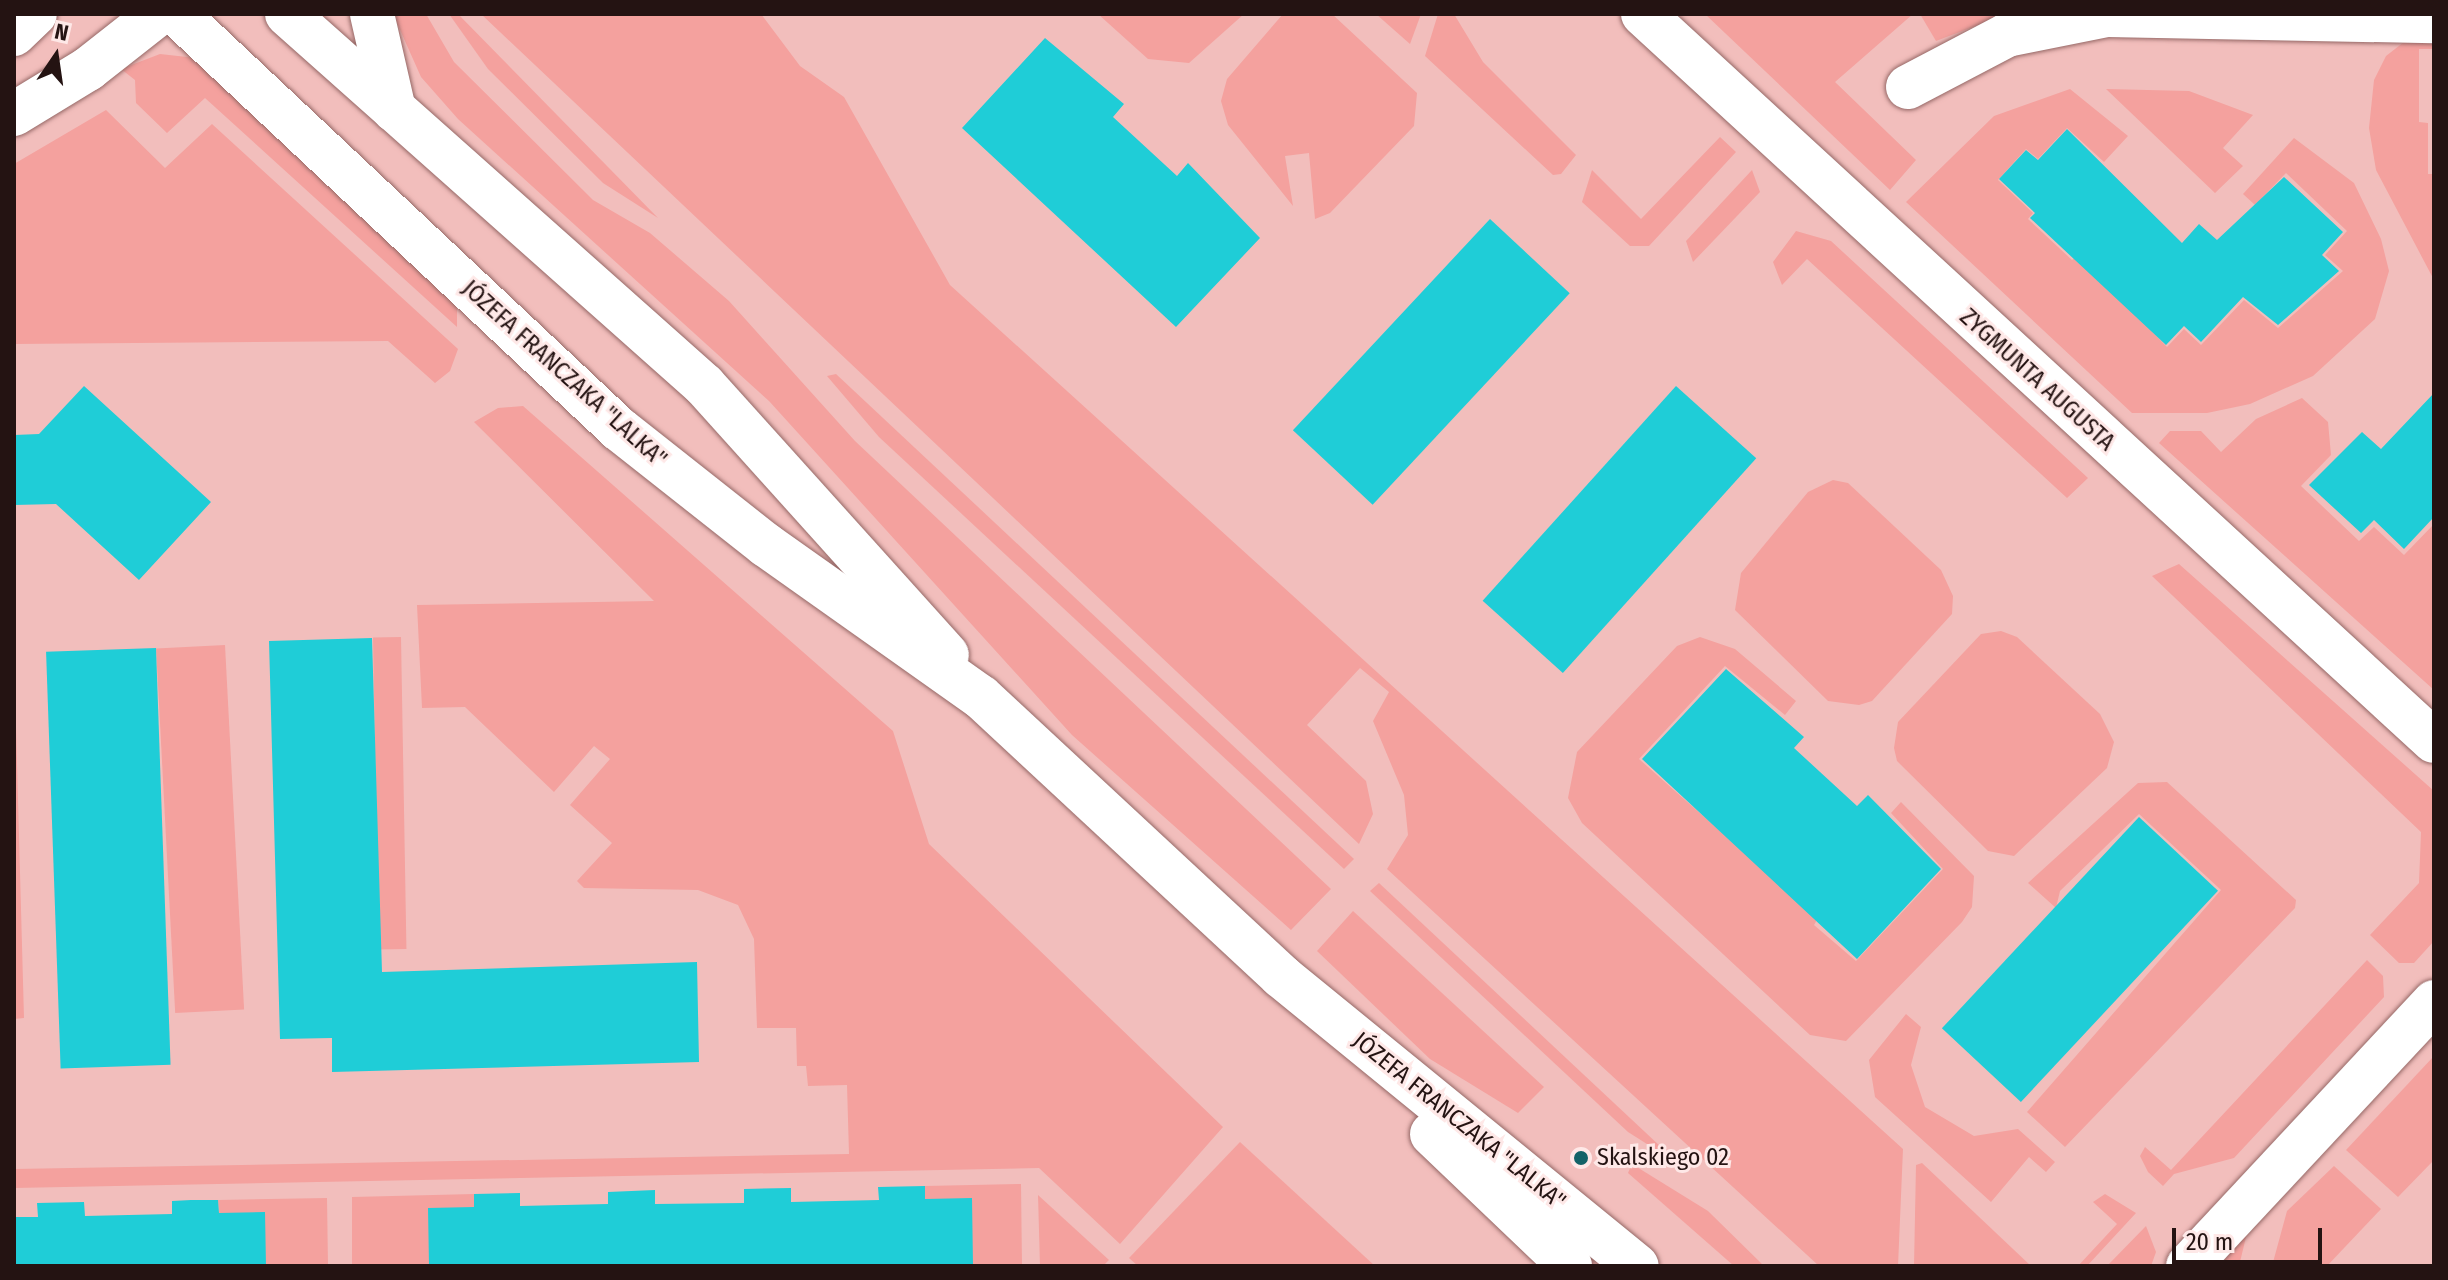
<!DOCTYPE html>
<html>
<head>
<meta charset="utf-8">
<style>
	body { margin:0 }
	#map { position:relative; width:2448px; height:1280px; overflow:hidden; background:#f2bebc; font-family:"Fira Sans Condensed",sans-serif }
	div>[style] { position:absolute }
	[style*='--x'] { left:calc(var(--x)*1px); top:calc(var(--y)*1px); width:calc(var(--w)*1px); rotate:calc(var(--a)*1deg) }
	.green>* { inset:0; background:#f4a19e; transform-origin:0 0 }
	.building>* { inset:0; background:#1fcdd7; transform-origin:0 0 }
	.roads { filter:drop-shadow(0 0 2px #956866) drop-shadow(0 0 2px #956866) }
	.minor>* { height:44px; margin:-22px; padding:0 22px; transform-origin:22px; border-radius:22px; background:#fff }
	.dots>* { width:22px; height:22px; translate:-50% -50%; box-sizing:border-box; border:4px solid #fee8e7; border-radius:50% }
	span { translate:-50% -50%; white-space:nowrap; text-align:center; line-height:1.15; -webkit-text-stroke:6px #fee8e7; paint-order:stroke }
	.street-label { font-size:24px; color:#241312 }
	.poi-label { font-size:24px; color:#241312 }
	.left { translate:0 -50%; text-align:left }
	.frame { position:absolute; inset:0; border:16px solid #241312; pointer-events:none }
	.north { position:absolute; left:16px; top:16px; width:80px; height:80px; -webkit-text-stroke:6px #fee8e7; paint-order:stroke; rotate:13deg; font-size:22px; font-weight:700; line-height:32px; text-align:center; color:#241312 }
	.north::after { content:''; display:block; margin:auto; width:28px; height:36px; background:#241312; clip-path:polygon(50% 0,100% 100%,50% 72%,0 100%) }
	.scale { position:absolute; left:2172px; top:1228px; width:150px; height:36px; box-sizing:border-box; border:4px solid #241312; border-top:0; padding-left:10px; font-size:24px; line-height:28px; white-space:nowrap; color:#241312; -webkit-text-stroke:6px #fee8e7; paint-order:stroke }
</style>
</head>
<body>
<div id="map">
	<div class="green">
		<i style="clip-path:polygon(393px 14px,426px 14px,454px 62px,593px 200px,650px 233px,729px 301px,855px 441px,1331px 889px,1291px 930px,1072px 735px,769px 401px,458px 119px,421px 77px)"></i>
		<i style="clip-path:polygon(449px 14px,458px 14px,658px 218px,603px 183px,488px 69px)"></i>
		<i style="clip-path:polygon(481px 14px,761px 14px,800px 66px,844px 97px,950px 285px,1903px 1149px,1898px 1266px,1819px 1266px,1387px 869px,1408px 835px,1404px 795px,1373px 721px,1389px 692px,1360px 668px,1307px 725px,1366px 781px,1373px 814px,1359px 844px)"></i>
		<i style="clip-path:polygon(1098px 14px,1244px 14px,1189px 63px,1148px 59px)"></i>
		<i style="clip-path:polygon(1283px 14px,1332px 14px,1417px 93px,1414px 126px,1330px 213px,1315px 219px,1309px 153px,1285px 156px,1293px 206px,1228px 125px,1221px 101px,1227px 79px)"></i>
		<i style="clip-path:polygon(1376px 14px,1421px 14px,1410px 44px)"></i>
		<i style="clip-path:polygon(1438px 14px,1454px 14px,1483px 62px,1576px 155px,1561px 174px,1553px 175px,1425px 56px)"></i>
		<i style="clip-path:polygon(1705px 14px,1913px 14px,1835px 82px,1916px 160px,1890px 190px)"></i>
		<i style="clip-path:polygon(1920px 14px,2007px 14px,1936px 41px)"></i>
		<i style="clip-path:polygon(2434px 38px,2434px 49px,2419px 49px,2419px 122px,2428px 123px,2428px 174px,2434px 174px,2434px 280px,2376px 170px,2369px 128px,2374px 80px,2386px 56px,2404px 42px)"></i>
		<i style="clip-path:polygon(160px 54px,196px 58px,438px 281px,457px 308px,457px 327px,205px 98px,167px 133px,136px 103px,135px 80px,121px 69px)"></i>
		<i style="clip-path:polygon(2070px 89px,2128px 136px,2104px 162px,2067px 128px,2038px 159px,2026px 149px,1998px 180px,2033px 213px,2028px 219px,2072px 260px,2078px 255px,2167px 347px,2184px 329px,2201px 345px,2244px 300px,2278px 328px,2343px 271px,2325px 255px,2347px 231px,2286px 173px,2255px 205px,2243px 194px,2294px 138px,2354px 183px,2381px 239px,2389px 271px,2375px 319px,2313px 376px,2250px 404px,2207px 413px,2132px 413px,1906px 202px,1994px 116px)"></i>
		<i style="clip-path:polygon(2106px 89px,2189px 91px,2253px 115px,2223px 148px,2243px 166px,2215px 193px)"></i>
		<i style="clip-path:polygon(106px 110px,165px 168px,212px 124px,458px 349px,450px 371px,435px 383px,388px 341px,14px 344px,14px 164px)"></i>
		<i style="clip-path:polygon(1720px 137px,1736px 152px,1649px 246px,1630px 246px,1582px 202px,1592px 170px,1641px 219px)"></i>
		<i style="clip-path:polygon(1752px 170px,1760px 192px,1693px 262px,1686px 241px)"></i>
		<i style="clip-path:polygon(1796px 231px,1831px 241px,2088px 478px,2067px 498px,1807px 259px,1782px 285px,1773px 262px)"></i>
		<i style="clip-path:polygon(836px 374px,1354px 859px,1344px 869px,879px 437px,827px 376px)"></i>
		<i style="clip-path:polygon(2302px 398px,2328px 422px,2331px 455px,2301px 486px,2359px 541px,2374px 527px,2404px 555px,2434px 524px,2434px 690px,2159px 443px,2170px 431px,2201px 431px,2221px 452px,2256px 419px)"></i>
		<i style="clip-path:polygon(523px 406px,893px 731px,929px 844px,1223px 1127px,1120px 1244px,1039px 1168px,14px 1188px,14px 1169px,849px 1154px,847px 1085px,808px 1086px,806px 1066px,797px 1066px,796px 1028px,757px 1028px,754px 939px,738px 905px,698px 890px,584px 888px,577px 881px,612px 843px,570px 805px,610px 759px,594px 746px,554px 792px,465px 707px,422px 708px,417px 605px,654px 601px,474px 422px,498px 408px)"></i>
		<i style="clip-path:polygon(1833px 480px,1848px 483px,1941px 570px,1953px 596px,1952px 614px,1872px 701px,1859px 705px,1828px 701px,1735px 610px,1741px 573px,1808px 492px)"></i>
		<i style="clip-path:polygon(2179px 564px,2434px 791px,2434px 941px,2414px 963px,2399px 963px,2370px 935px,2419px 883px,2421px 832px,2152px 576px)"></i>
		<i style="clip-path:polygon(2001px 631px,2017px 637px,2100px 714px,2114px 742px,2107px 768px,2014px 856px,1988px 851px,1897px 761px,1894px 748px,1898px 722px,1981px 634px)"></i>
		<i style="left:401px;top:637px;width:312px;height:28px;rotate:89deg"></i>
		<i style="clip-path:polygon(1700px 637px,1735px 649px,1796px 701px,1785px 715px,1725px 666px,1639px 759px,1818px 918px,1814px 925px,1856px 961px,1943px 869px,1891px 813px,1901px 802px,1974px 876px,1972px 907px,1962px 922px,1846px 1041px,1810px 1035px,1582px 823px,1568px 798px,1577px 752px,1677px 646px)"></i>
		<i style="left:225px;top:645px;width:365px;height:69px;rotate:87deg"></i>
		<i style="clip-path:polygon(14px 654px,24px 1018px,14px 1019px)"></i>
		<i style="clip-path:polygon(2167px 782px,2296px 900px,2295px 908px,2065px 1147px,2027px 1112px,2221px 890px,2139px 814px,2060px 891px,2056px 908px,2028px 883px,2138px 783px)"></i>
		<i style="clip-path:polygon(1379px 883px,1661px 1147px,1658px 1151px,1628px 1132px,1370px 891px)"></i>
		<i style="clip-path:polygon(1353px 911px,1544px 1087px,1518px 1113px,1430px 1059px,1317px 951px)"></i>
		<i style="clip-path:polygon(2367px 960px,2383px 976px,2384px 997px,2234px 1158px,2174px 1174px,2163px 1186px,2148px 1172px,2140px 1156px,2145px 1147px,2171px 1170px)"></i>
		<i style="clip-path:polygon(1906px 1014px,1921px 1027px,1911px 1065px,1925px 1107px,1974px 1136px,2018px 1129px,2055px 1162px,2046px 1172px,2029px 1157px,1991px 1202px,1875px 1097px,1869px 1060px)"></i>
		<i style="clip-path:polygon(2434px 1056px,2434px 1160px,2398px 1197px,2346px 1150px)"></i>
		<i style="clip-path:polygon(1240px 1142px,1375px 1266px,1138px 1266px,1129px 1258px)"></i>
		<i style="clip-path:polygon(1922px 1163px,2031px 1266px,1914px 1266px,1916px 1165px)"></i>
		<i style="clip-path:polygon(1632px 1164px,1708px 1211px,1764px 1266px,1734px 1266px,1628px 1173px)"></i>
		<i style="clip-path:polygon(2334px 1166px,2381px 1209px,2327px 1266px,2272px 1266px,2287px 1211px)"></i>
		<i style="clip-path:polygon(1021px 1184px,1022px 1266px,973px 1266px,925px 1199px,925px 1186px)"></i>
		<i style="clip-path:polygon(474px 1194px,474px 1207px,429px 1266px,352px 1266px,352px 1197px)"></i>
		<i style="clip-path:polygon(2105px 1194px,2136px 1213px,2087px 1266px,2078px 1266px,2117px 1224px,2093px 1202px)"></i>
		<i style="clip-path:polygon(1038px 1195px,1109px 1260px,1103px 1266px,1040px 1266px)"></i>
		<i style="clip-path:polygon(327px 1198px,328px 1266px,266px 1266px,219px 1213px,218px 1200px)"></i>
		<i style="clip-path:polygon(2146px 1226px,2156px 1252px,2151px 1266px,2107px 1266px)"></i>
		<i style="clip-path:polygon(2247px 1233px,2239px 1266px,2217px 1266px)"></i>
	</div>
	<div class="building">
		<i style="clip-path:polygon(1045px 38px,1124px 104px,1113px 117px,1177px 176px,1188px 163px,1260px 238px,1176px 327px,962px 128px)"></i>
		<i style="clip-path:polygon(2067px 129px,2182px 243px,2199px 224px,2217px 240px,2284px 177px,2343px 232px,2322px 255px,2339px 271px,2278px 325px,2243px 297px,2201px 342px,2184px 326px,2166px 345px,2030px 218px,2035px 213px,1999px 179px,2026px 150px,2038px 160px)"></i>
		<i style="left:1490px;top:219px;width:109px;height:289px;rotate:43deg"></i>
		<i style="clip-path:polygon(84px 386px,211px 502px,139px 580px,56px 504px,14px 505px,14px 435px,39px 434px)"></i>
		<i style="left:1676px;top:386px;width:108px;height:289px;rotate:42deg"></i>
		<i style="clip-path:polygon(2434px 393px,2434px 517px,2404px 549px,2374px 520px,2361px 533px,2309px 485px,2362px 432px,2381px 449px)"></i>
		<i style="clip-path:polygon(372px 638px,382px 972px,697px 962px,699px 1062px,332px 1072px,332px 1038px,280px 1039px,269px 641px)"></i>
		<i style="left:156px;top:648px;width:417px;height:110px;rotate:88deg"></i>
		<i style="clip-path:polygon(1726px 669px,1804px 737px,1794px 748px,1857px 806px,1868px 795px,1941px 869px,1857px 959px,1642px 759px)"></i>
		<i style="left:2139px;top:817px;width:108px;height:289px;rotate:43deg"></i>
		<i style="clip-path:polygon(925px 1186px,925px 1199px,972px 1198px,973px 1266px,429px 1266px,428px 1208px,474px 1207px,474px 1194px,520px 1193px,520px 1206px,608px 1204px,608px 1192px,655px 1190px,655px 1204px,744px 1203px,744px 1189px,791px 1188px,791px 1202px,879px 1200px,878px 1187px)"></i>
		<i style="clip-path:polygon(191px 1200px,218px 1200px,219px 1213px,265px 1212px,266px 1266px,14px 1266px,14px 1217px,38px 1217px,37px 1203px,84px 1202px,85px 1216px,172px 1214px,172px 1201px)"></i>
	</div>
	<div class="roads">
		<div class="minor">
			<i style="--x:177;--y:14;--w:606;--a:43.2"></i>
			<i style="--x:619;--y:429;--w:187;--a:38.3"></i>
			<i style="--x:766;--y:545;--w:263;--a:35.3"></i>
			<i style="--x:981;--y:697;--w:410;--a:42.9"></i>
			<i style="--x:1281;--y:976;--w:459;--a:39.2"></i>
			<i style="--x:287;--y:14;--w:558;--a:41.66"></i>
			<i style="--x:704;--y:385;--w:363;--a:48"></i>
			<i style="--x:372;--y:14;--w:98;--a:77.1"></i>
			<i style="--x:1643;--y:14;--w:1074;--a:42.59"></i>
			<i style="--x:14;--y:34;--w:29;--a:-44"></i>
			<i style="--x:1908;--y:87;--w:112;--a:-27.7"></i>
			<i style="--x:2007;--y:35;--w:102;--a:-11.3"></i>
			<i style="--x:2107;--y:15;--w:327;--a:1.1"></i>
			<i style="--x:14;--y:114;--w:87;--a:-31.3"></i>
			<i style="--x:88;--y:69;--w:89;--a:-38.2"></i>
			<i style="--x:1432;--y:1134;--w:191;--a:43.7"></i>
			<i style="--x:2188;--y:1266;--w:361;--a:-47"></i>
		</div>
	</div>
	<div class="dots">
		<i style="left:1581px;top:1158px;background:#136368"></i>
	</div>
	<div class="street-label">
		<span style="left:564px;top:374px;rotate:42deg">JÓZEFA FRANCZAKA "LALKA"</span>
		<span style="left:2037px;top:380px;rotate:42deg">ZYGMUNTA AUGUSTA</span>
		<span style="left:1459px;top:1121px;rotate:39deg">JÓZEFA FRANCZAKA "LALKA"</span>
	</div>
	<div class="poi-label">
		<span class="left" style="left:1597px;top:1158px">Skalskiego 02</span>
	</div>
	<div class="frame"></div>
	<div class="north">N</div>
	<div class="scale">20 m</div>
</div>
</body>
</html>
